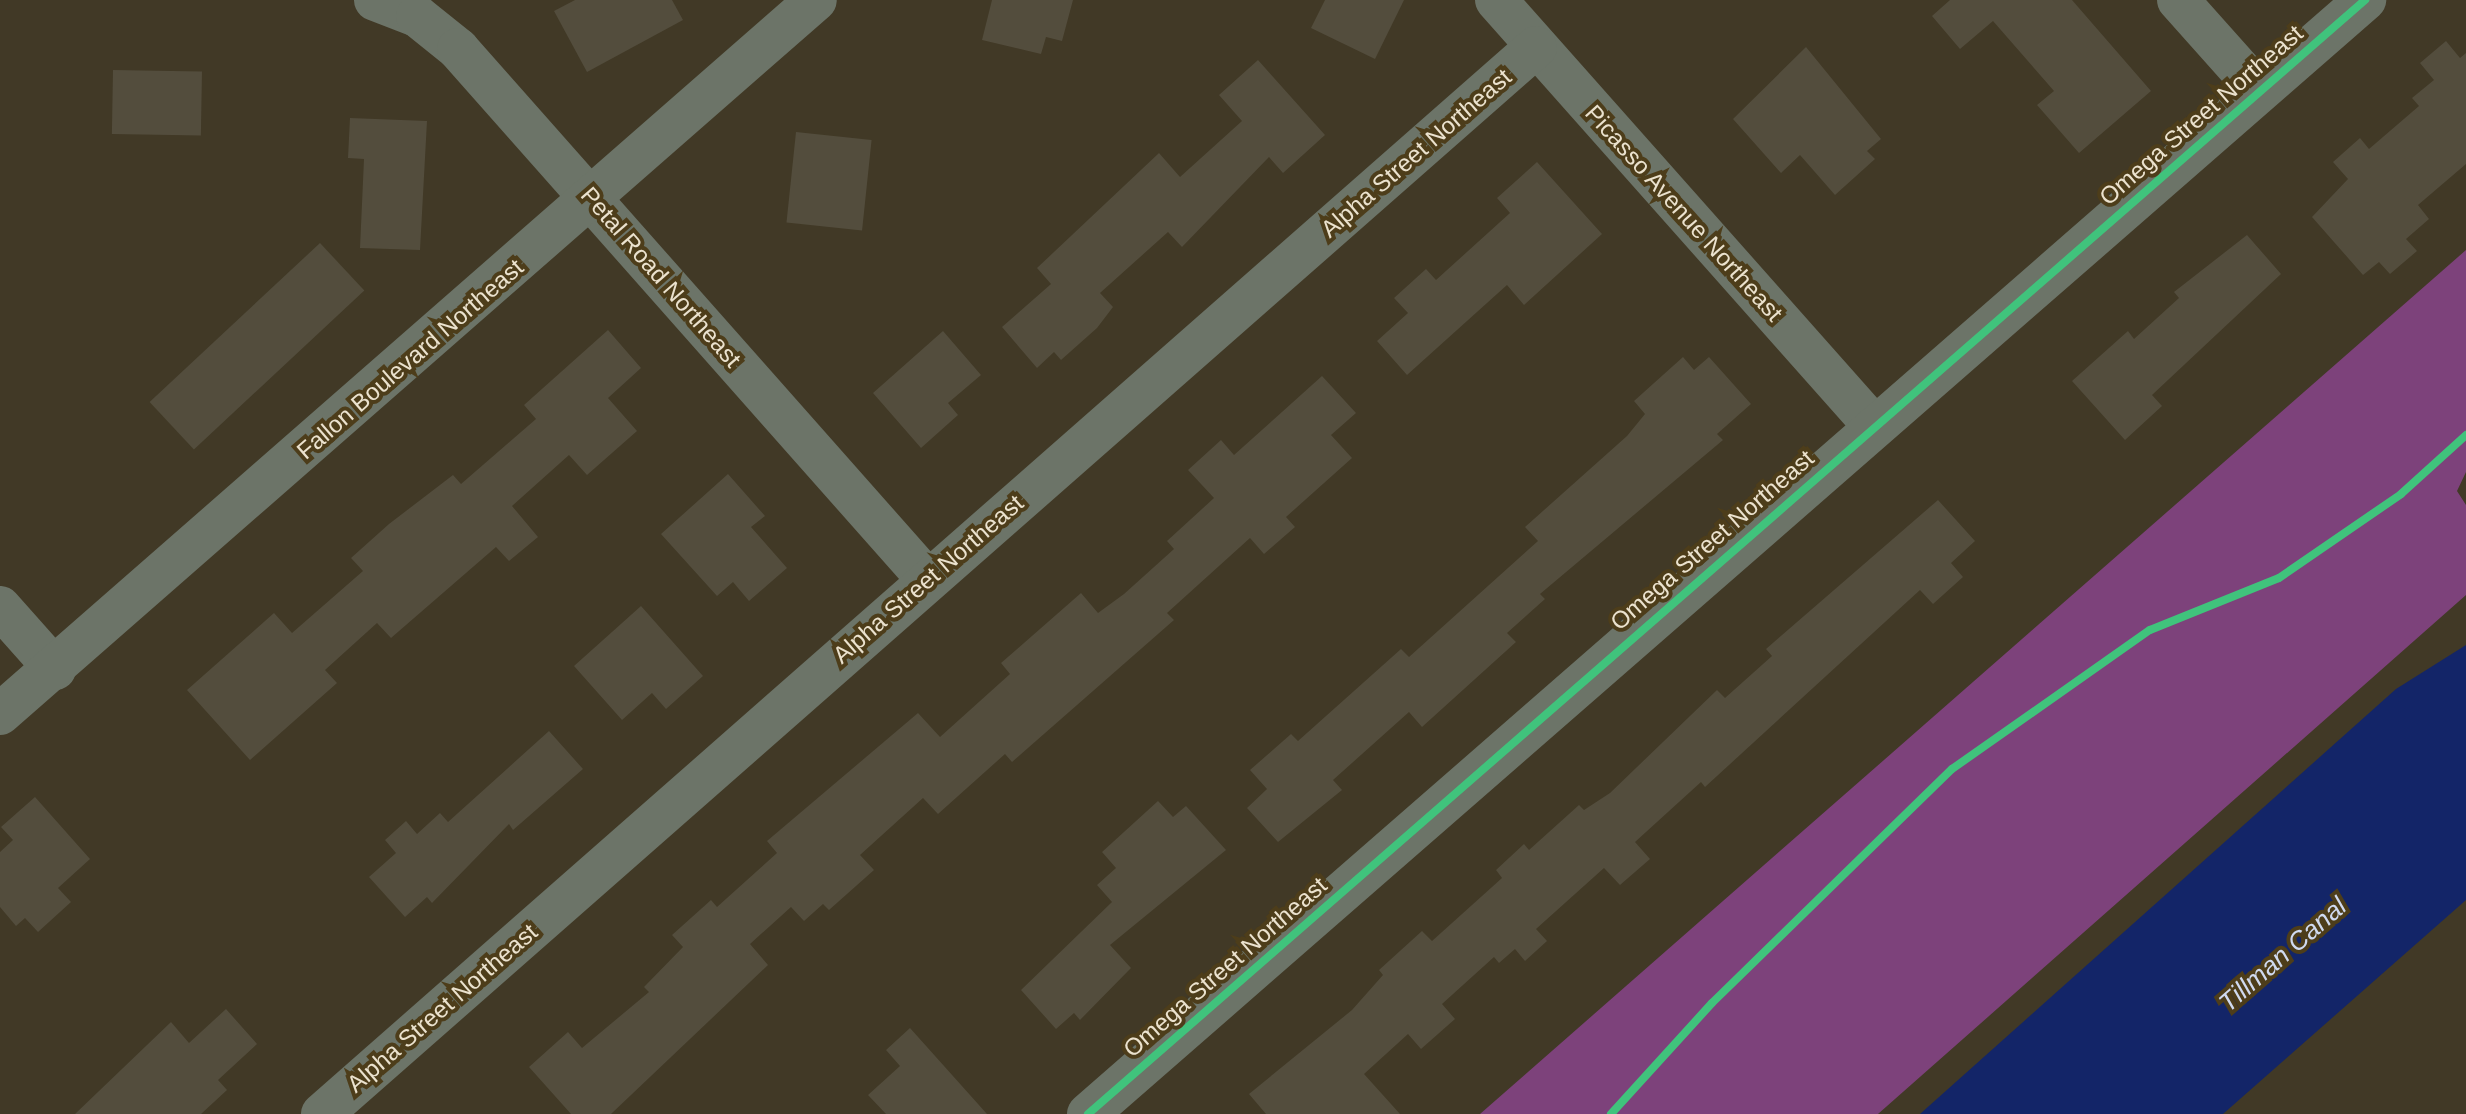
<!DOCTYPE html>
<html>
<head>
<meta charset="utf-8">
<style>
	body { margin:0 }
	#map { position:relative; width:2466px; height:1114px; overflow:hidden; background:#413926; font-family:Helvetica,sans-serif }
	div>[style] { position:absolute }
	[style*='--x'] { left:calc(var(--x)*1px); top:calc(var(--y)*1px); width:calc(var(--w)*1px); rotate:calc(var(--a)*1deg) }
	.green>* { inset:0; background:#7d427b }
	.water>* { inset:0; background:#132568 }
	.building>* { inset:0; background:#534d3d; transform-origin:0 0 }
	.minor>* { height:42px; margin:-21px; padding:0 21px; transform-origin:21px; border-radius:21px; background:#6c7468 }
	.cycleway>* { height:8px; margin:-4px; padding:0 4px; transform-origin:4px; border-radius:4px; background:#40c37c }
	span { translate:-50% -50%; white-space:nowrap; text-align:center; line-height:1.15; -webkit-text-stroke:8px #4d3d1a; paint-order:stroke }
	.street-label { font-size:24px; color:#ebe2ce }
	.water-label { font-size:26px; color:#d0daf0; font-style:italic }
</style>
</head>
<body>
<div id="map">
	<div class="green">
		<i style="clip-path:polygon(2466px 250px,2466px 472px,2457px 491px,2466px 505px,2466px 595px,1878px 1114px,1480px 1114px)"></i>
	</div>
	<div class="water">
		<i style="clip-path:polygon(2466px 645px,2466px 900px,2223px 1114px,1920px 1114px,2396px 689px)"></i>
	</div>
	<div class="building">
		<i style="clip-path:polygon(575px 0,672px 0,683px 20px,587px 72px,554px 11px)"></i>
		<i style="clip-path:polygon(992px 0,1073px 0,1062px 41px,1046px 37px,1041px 54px,982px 40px)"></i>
		<i style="clip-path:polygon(1325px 0,1404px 0,1375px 59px,1311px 28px)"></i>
		<i style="clip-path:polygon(1950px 0,2072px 0,2151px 91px,2079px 153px,2037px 105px,2054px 91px,1993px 21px,1960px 49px,1932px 16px)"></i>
		<i style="clip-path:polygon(2446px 41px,2460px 58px,2466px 53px,2466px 164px,2418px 205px,2429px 219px,2406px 239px,2417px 251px,2390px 274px,2379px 262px,2363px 275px,2312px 217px,2348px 179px,2333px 162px,2360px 138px,2369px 149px,2419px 106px,2412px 98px,2434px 80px,2420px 63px)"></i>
		<i style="clip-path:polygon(1806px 47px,1881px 139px,1867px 151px,1875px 159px,1835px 195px,1800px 155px,1781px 173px,1733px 119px)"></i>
		<i style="clip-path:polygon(1258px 60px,1325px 135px,1283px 173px,1269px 157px,1182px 247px,1168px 232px,1100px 293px,1113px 307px,1097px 328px,1061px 360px,1054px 352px,1037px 368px,1002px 327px,1051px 284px,1037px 268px,1159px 153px,1180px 177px,1242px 121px,1219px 95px)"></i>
		<i style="left:113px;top:70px;width:89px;height:64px;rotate:1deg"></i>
		<i style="clip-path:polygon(350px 118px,427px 121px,420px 250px,360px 248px,364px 159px,348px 158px)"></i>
		<i style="left:796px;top:132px;width:76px;height:91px;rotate:6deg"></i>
		<i style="clip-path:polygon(1537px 162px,1602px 234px,1524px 305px,1507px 285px,1407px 375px,1377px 341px,1408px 313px,1394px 298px,1426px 269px,1436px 280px,1510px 213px,1497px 198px)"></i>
		<i style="clip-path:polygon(2247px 235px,2281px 274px,2152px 395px,2162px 406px,2125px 440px,2072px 381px,2128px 331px,2134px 339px,2179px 298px,2174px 292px)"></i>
		<i style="left:320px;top:243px;width:65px;height:233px;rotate:47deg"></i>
		<i style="clip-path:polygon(608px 330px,641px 368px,608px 398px,637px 431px,587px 475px,569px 455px,512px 506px,538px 537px,509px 561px,496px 547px,391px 638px,377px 623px,325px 670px,337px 683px,250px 760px,187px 690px,274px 613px,292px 633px,363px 571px,351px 558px,389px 524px,453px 475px,461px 484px,536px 419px,524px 405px)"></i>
		<i style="clip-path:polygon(943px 331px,981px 375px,948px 403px,958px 415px,921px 448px,873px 393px)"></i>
		<i style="clip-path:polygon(1683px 357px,1694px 370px,1709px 357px,1751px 404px,1717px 434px,1723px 440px,1540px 594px,1545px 599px,1507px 633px,1516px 642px,1422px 727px,1409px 712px,1333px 780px,1342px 790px,1278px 842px,1247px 808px,1267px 789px,1250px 770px,1291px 734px,1298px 741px,1401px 649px,1409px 657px,1538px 541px,1525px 527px,1627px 436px,1645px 414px,1634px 401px)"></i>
		<i style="clip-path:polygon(1322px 376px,1356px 413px,1331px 435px,1352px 458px,1286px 517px,1295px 527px,1264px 554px,1250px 538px,1167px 613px,1174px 620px,1012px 762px,1005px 754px,938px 814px,923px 798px,860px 855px,874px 870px,829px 910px,823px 904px,804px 921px,791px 907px,750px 944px,768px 965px,611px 1114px,571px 1114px,529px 1067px,568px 1032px,582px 1048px,649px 992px,644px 987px,683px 947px,672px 935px,711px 900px,717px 907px,777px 853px,767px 841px,918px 713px,940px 737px,1010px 674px,1001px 663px,1081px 593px,1098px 613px,1124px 594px,1174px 549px,1167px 541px,1214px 498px,1188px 470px,1221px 440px,1234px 455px)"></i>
		<i style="clip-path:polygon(728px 474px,765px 516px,751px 527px,787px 568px,749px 601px,733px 582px,717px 596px,661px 534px)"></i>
		<i style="clip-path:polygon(1938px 500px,1975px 541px,1951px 563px,1963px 577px,1933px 604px,1920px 590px,1705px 787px,1701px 782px,1635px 842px,1650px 859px,1620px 885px,1604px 868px,1536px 929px,1547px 941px,1525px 961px,1515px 949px,1499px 963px,1494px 957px,1442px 1004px,1455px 1019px,1421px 1049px,1408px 1034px,1364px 1074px,1400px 1114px,1266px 1114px,1249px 1094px,1352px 1010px,1383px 975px,1379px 970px,1422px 931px,1432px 941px,1502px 878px,1496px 870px,1524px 844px,1529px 850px,1579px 805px,1584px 810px,1610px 793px,1717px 690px,1725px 698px,1772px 656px,1766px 649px)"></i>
		<i style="clip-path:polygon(641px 606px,703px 676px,666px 709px,652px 693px,622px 720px,574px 666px)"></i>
		<i style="clip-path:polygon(549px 731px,583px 769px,513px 830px,509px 824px,432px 903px,427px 897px,405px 917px,369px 877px,396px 853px,385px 840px,406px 821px,417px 834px,440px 813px,448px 822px)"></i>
		<i style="clip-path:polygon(35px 797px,90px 859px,58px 888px,71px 902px,38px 932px,25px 918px,16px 926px,0 907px,0 852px,13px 840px,1px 827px)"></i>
		<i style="clip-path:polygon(1158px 801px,1173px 817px,1186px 806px,1226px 850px,1110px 945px,1131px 968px,1080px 1020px,1074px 1013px,1056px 1029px,1021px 990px,1112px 902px,1097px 885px,1116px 868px,1102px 852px)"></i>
		<i style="clip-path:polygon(226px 1009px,257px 1044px,218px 1080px,227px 1090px,201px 1114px,75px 1114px,171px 1022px,189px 1043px)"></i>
		<i style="clip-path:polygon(910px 1028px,987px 1114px,886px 1114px,868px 1095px,900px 1066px,886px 1050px)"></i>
	</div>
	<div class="minor">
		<i style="--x:375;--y:0;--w:45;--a:20.9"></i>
		<i style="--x:417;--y:16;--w:53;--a:38.8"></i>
		<i style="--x:458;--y:49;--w:709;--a:48.49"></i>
		<i style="--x:1496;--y:0;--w:570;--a:48.42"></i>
		<i style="--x:2178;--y:0;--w:122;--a:48.3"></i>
		<i style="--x:0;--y:607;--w:83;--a:48.4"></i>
		<i style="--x:0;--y:714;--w:1084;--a:-41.19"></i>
		<i style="--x:322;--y:1114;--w:1616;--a:-41.31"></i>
		<i style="--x:1088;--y:1114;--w:1695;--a:-41.1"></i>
	</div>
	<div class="cycleway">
		<i style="--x:1088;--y:1114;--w:1695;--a:-41.1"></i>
		<i style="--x:1611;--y:1114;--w:150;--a:-47.7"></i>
		<i style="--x:1712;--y:1003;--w:335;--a:-44.3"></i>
		<i style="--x:1952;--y:769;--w:242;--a:-35.1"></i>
		<i style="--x:2150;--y:630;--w:139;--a:-22"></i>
		<i style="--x:2279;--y:578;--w:148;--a:-34.5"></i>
		<i style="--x:2401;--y:494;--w:88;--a:-42.2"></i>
	</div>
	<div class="street-label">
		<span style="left:2201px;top:115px;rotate:-41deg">Omega Street Northeast</span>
		<span style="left:1416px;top:153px;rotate:-41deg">Alpha Street Northeast</span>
		<span style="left:1684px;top:213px;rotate:48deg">Picasso Avenue Northeast</span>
		<span style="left:661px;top:277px;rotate:49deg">Petal Road Northeast</span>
		<span style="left:410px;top:359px;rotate:-41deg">Fallon Boulevard Northeast</span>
		<span style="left:1712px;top:540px;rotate:-41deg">Omega Street Northeast</span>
		<span style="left:928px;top:579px;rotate:-41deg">Alpha Street Northeast</span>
		<span style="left:1225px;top:967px;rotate:-41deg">Omega Street Northeast</span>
		<span style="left:442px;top:1008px;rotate:-41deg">Alpha Street Northeast</span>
	</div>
	<div class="water-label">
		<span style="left:2283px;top:955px;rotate:-41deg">Tillman Canal</span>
	</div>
</div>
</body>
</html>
